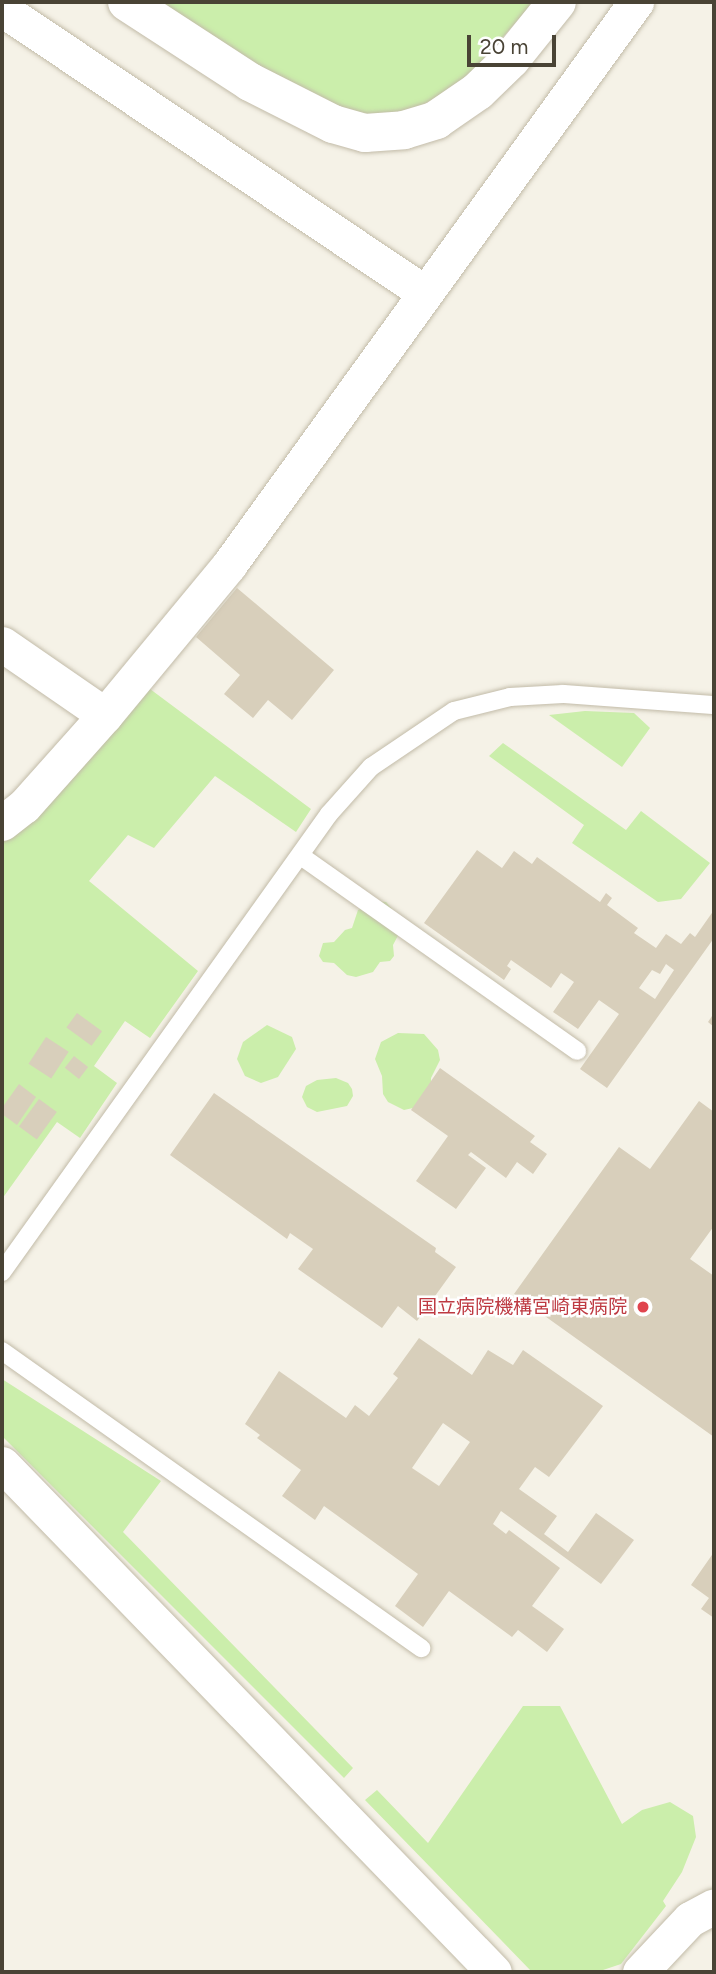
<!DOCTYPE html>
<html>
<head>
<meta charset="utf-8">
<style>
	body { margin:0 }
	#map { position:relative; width:716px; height:1974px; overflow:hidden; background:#f5f2e7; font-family:Figtree,"Noto Sans JP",sans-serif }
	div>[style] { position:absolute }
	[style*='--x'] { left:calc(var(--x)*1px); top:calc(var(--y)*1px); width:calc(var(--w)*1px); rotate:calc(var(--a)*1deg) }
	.green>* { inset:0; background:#cbeeab }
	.building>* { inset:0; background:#d8cfbb; transform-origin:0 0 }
	.roads { filter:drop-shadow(0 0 2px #c2bba8) drop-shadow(0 0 2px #c2bba8) }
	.service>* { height:18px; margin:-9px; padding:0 9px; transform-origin:9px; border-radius:9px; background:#fff }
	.minor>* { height:35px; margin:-17.5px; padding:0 17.5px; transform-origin:17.5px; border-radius:17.5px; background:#fff }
	.tertiary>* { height:38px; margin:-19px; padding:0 19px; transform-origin:19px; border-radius:19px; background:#fff }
	.dots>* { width:19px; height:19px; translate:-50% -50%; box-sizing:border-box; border:4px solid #fff; border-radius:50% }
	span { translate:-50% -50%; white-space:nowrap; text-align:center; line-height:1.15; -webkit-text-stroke:5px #fff; paint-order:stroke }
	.health-label { font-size:19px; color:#be3a42 }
	.right { translate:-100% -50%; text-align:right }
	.frame { position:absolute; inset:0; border:4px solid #494335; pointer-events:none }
	.scale { position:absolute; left:467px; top:35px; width:89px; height:32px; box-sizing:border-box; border:4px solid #494335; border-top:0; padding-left:9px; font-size:21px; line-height:24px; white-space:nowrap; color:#494335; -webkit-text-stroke:5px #fff; paint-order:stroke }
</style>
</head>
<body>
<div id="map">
	<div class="green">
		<i style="clip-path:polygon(126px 2px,534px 2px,468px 76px,440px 95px,414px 110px,356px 118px)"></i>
		<i style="clip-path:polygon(146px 686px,311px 809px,296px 832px,215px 776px,154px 848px,128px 835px,89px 881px,198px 971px,150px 1038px,125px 1021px,94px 1066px,117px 1083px,80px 1138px,57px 1122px,2px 1199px,2px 835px)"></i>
		<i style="clip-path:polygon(585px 711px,634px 713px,650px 728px,622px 767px,549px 715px)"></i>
		<i style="clip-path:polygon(503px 743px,626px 830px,641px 811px,710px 863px,681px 899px,658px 902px,572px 843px,584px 825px,489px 756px)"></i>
		<i style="clip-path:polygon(375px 901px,386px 902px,400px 918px,402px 928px,393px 945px,394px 956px,390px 961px,380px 962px,373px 972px,356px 977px,347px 975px,334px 963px,323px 962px,319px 956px,323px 943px,334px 942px,345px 930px,352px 928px,358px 910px)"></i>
		<i style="clip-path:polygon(267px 1025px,292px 1037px,296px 1049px,278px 1077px,261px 1083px,245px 1076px,237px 1059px,243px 1042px)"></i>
		<i style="clip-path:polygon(398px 1033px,424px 1034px,438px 1050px,440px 1060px,431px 1078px,431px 1087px,413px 1108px,404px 1110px,388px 1102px,383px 1094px,382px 1076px,375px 1059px,381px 1042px)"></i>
		<i style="clip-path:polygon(336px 1078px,348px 1083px,352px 1089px,353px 1096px,347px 1106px,317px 1112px,307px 1107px,302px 1097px,306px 1086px,317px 1080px)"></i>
		<i style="clip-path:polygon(2px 1379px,161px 1481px,123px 1532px,353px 1768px,344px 1778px,2px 1436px)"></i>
		<i style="clip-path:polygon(523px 1706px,560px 1706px,622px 1824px,642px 1810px,670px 1802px,693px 1816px,696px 1837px,682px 1872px,663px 1901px,666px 1906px,621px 1964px,597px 1972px,532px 1972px,365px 1800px,377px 1790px,428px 1843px)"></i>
	</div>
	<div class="building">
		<i style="clip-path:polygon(237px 588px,334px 670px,292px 720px,268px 700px,253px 718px,224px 694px,240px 675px,196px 637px)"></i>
		<i style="clip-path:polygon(evenodd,477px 850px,502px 868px,514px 851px,532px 864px,537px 857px,600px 902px,606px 893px,612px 898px,607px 905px,638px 928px,634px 933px,656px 948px,666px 934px,681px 944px,690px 933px,695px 937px,714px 910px,714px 938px,607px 1088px,580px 1069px,619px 1014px,599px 1000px,578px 1029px,553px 1012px,574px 982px,561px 973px,551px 988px,511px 960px,507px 966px,511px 969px,504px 980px,424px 923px,477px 850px,666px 964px,674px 970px,655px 999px,639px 988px,652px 970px,660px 974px,666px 964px)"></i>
		<i style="left:77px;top:1013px;width:31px;height:18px;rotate:36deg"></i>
		<i style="clip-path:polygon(714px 1013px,714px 1027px,708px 1022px)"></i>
		<i style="left:46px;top:1037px;width:27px;height:32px;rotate:33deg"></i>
		<i style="left:74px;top:1056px;width:18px;height:15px;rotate:38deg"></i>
		<i style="clip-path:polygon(440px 1068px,535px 1136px,530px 1142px,547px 1154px,533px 1174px,517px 1162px,506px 1178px,471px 1152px,468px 1155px,486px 1168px,456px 1209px,416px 1181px,448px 1136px,411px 1110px)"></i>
		<i style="clip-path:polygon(19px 1084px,36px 1097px,17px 1125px,2px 1114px,2px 1108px)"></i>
		<i style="clip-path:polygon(214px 1093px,436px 1248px,435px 1252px,456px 1267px,417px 1321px,398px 1306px,382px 1328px,298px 1269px,313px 1249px,290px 1233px,287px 1239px,170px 1155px)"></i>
		<i style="left:39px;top:1099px;width:22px;height:34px;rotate:36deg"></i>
		<i style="clip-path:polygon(699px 1101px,714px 1112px,714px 1226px,690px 1259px,714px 1276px,714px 1437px,514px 1294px,619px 1147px,650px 1169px)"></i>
		<i style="clip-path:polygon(evenodd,419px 1338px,472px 1375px,488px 1350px,513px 1365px,523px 1350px,603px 1406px,549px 1477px,535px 1467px,519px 1489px,557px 1516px,544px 1534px,568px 1552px,596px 1513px,634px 1540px,601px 1584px,501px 1511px,493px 1524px,506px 1534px,509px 1530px,560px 1568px,532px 1606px,564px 1629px,547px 1652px,518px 1630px,512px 1637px,449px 1591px,423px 1627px,395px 1606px,418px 1574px,324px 1506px,315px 1520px,282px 1496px,301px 1470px,257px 1438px,260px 1435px,245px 1424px,279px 1371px,346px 1418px,355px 1405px,369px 1416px,398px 1378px,393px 1374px,419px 1338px,443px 1423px,470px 1442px,439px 1486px,412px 1468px,443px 1423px)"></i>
		<i style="clip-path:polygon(714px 1552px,714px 1618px,701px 1609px,709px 1598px,691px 1585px)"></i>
	</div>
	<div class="roads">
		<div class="service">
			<i style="--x:301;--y:856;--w:338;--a:35.2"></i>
			<i style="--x:2;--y:1272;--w:563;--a:-54.47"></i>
			<i style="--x:329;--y:814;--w:63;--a:-48.2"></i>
			<i style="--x:371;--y:767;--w:100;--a:-34"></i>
			<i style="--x:454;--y:711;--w:58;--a:-14"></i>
			<i style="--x:510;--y:697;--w:53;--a:-3.2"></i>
			<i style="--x:563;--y:694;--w:151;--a:4.2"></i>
			<i style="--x:2;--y:1351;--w:514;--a:35.33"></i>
		</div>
		<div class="minor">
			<i style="--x:2;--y:9;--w:509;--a:33.88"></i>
			<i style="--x:2;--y:644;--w:125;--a:34.6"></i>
			<i style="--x:2;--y:823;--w:28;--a:-38"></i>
			<i style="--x:24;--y:806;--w:122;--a:-48.3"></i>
			<i style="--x:105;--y:715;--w:195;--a:-50.4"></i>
			<i style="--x:229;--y:565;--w:695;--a:-54.14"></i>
			<i style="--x:2;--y:1464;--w:707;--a:45.92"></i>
			<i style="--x:640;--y:1972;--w:73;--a:-46.7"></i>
			<i style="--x:690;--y:1919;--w:27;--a:-28"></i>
		</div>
		<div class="tertiary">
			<i style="--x:127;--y:2;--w:147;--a:33"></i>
			<i style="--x:250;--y:82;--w:93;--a:26.8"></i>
			<i style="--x:333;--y:124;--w:33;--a:16"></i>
			<i style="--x:365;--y:133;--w:39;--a:-4"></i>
			<i style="--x:404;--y:130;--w:34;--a:-17"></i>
			<i style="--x:436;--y:120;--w:51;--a:-34.6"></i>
			<i style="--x:478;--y:91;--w:46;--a:-44.1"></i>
			<i style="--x:511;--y:59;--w:73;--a:-51.1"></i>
		</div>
	</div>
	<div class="dots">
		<i style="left:643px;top:1307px;background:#e0444e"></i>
	</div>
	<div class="health-label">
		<span class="right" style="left:627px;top:1307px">国立病院機構宮崎東病院</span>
	</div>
	<div class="frame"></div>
	<div class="scale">20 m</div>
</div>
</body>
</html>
